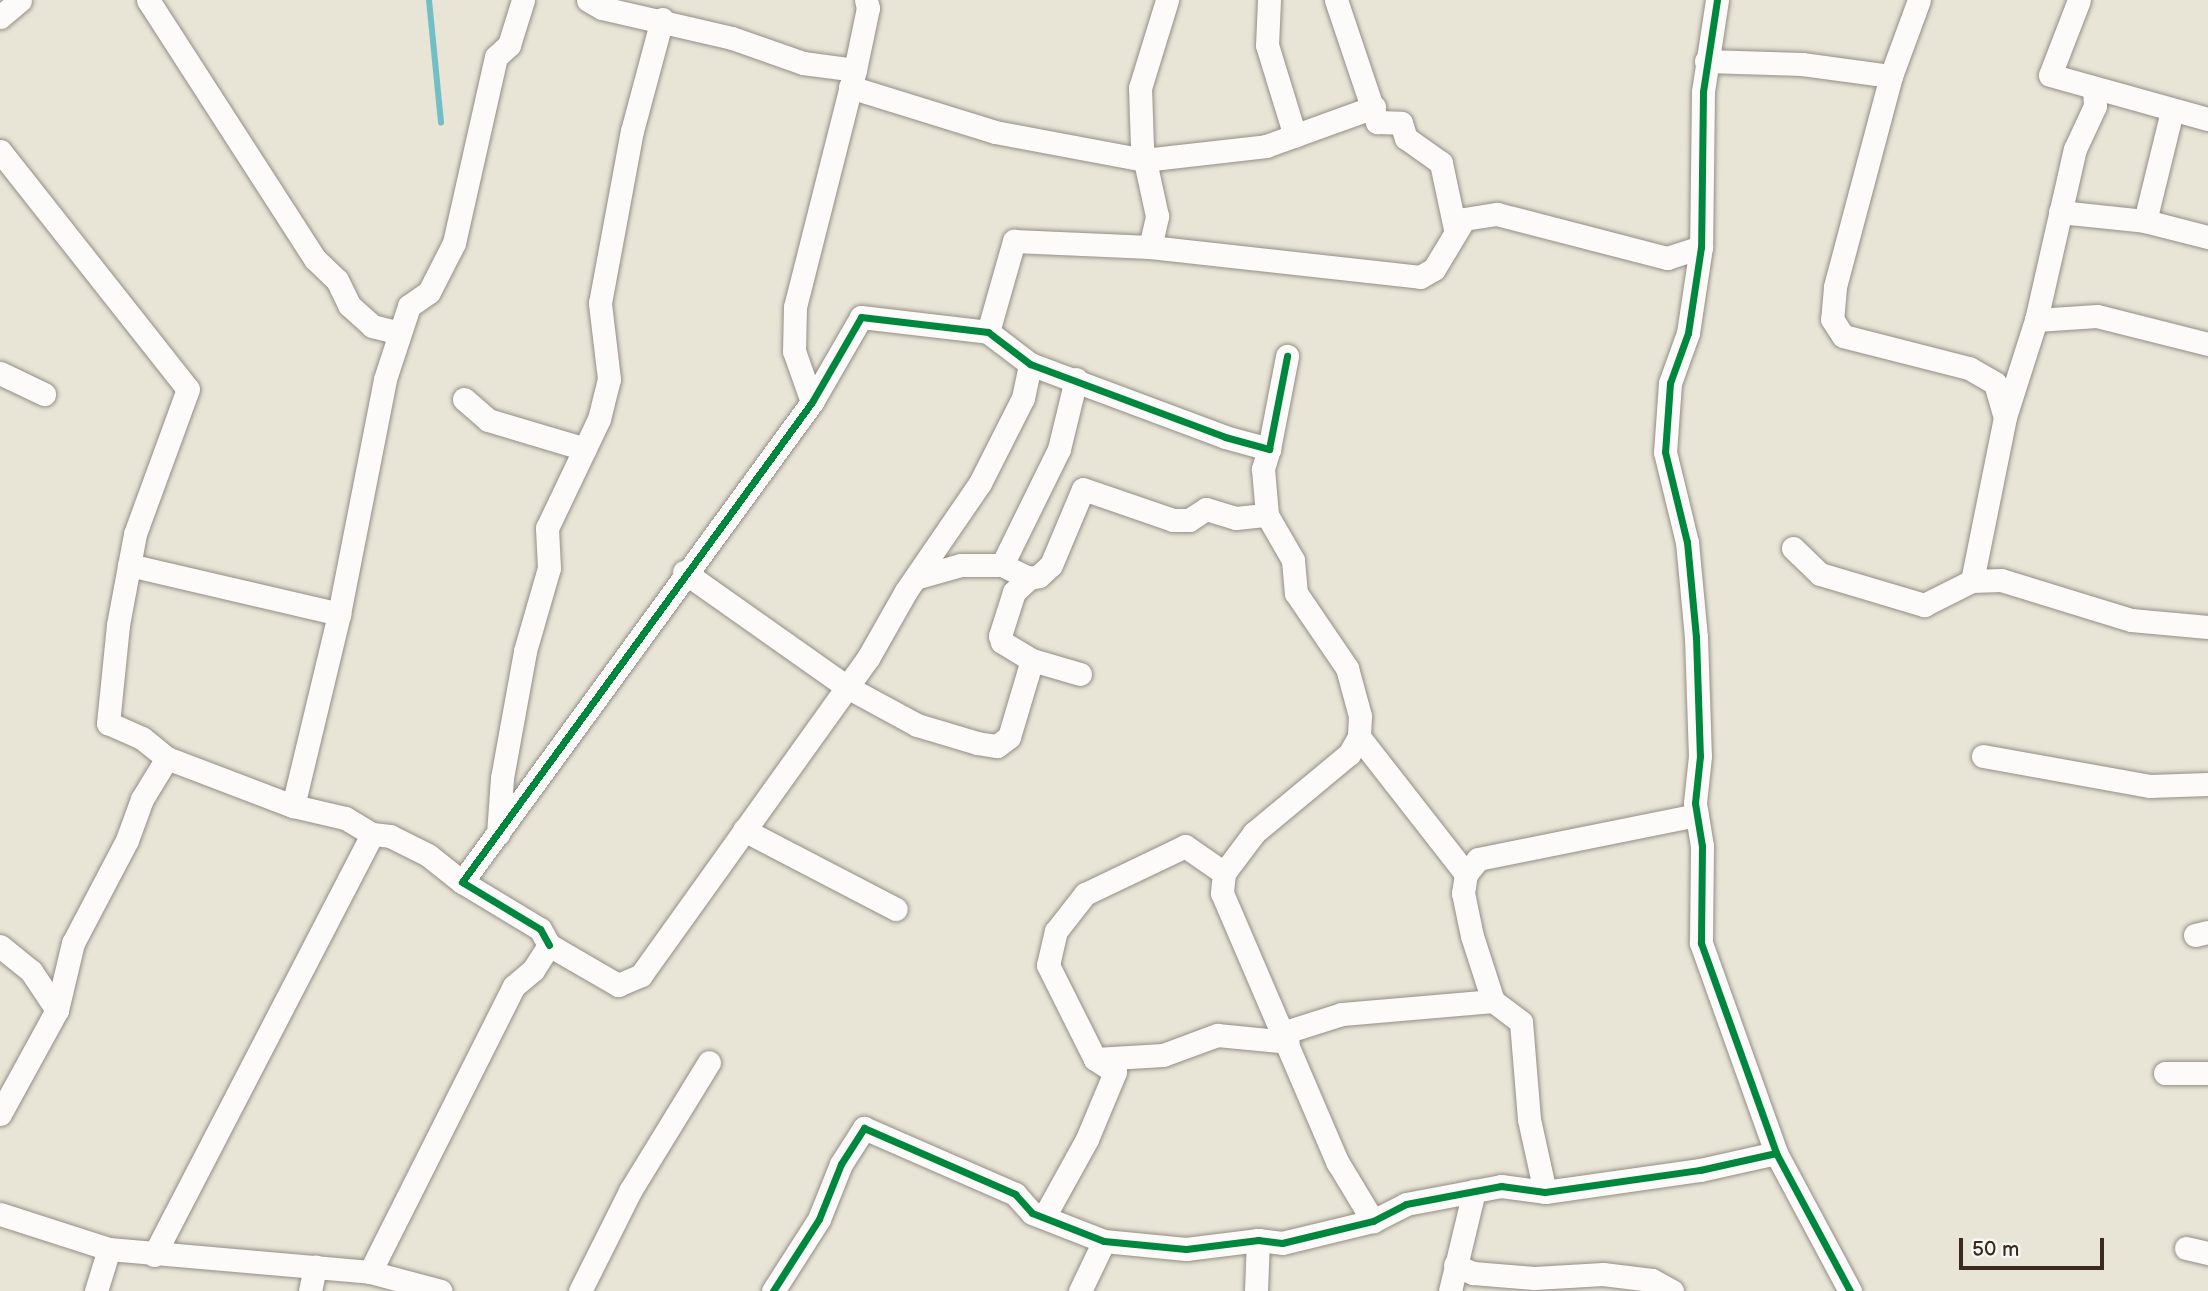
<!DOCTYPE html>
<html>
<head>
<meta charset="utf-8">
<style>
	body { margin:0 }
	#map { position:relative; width:2208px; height:1291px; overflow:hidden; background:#e8e4d6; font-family:"Balsamiq Sans",sans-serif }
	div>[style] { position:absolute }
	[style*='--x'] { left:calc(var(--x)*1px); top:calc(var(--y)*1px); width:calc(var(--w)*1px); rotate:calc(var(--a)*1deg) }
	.stream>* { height:6px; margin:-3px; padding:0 3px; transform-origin:3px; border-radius:3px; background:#72bec5 }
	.roads { filter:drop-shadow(0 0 2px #938e85) drop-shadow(0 0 2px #938e85) }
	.minor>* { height:23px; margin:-11.5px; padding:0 11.5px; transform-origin:11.5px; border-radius:11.5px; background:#fcfbf9 }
	.cycleway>* { height:7px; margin:-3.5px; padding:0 3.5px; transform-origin:3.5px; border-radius:3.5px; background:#00873e }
	span { translate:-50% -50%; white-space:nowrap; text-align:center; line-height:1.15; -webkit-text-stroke:6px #f6f6f2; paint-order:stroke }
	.scale { position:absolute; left:1959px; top:1238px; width:145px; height:32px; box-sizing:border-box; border:4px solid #3b2a1e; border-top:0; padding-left:9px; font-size:21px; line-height:24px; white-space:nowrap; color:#3b2a1e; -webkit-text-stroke:5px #f6f6f2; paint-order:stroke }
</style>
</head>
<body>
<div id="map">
	<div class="stream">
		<i style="--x:429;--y:0;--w:123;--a:84.4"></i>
	</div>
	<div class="roads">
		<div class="minor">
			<i style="--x:148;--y:0;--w:308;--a:57.2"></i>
			<i style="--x:315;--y:259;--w:30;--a:44"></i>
			<i style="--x:337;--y:280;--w:28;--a:64"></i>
			<i style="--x:349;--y:305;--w:31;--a:42"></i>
			<i style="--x:372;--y:326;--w:21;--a:14"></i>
			<i style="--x:392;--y:331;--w:10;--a:53"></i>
			<i style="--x:588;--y:0;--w:16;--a:30"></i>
			<i style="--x:602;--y:8;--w:133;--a:13"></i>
			<i style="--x:732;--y:38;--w:75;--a:19.4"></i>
			<i style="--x:803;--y:63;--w:52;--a:7.7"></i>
			<i style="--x:1269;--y:0;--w:45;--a:92.5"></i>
			<i style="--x:1267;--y:45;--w:95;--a:72.9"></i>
			<i style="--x:1336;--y:0;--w:129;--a:71.4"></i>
			<i style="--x:1377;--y:122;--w:24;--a:2"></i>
			<i style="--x:1401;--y:123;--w:16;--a:72"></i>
			<i style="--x:1406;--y:138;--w:43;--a:35.5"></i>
			<i style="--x:1441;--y:163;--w:67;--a:78"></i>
			<i style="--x:1717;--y:0;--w:93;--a:98.7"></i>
			<i style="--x:1703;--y:92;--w:155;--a:90.7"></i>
			<i style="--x:1701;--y:247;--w:87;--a:98.6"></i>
			<i style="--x:1688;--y:333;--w:53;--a:109.8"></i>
			<i style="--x:1670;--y:383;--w:69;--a:94.1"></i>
			<i style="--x:1665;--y:452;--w:93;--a:76.3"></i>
			<i style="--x:1687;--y:542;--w:95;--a:84.6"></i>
			<i style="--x:1696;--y:637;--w:119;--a:88.1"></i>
			<i style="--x:1700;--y:756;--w:47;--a:96.1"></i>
			<i style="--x:1695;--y:803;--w:44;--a:80.8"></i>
			<i style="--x:1702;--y:846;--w:97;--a:90.6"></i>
			<i style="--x:1701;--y:943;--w:223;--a:70.3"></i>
			<i style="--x:1776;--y:1153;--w:157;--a:61.8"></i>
			<i style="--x:1919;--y:0;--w:81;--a:110.2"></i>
			<i style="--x:1891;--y:76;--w:218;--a:104.9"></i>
			<i style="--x:1835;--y:287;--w:32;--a:95"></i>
			<i style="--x:1832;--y:319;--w:20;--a:57"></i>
			<i style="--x:1843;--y:336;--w:130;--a:14.3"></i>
			<i style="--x:1969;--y:368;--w:30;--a:30"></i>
			<i style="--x:1995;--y:383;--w:35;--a:74"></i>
			<i style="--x:2079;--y:0;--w:80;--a:111.1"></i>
			<i style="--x:2050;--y:75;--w:164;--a:15.6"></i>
			<i style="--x:0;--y:17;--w:26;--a:-40"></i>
			<i style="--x:1706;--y:61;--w:96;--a:1.8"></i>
			<i style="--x:1802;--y:64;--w:90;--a:7.7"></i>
			<i style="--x:850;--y:87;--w:152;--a:17.2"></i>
			<i style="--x:995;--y:132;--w:152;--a:10.6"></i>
			<i style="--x:1144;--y:160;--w:123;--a:-6.5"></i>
			<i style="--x:1266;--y:146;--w:115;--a:-19.9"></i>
			<i style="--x:0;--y:151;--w:303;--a:51.7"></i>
			<i style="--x:188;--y:389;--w:154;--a:110.1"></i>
			<i style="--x:135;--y:534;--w:93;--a:100.6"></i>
			<i style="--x:118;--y:625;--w:99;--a:95.8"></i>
			<i style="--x:108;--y:723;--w:37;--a:24"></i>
			<i style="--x:142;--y:738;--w:32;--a:39"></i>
			<i style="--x:167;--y:758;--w:135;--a:20.9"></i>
			<i style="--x:2060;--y:212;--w:85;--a:6"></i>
			<i style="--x:2145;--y:221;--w:65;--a:14.3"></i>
			<i style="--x:2145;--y:221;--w:113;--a:-76.2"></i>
			<i style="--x:1150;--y:247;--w:32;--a:-77"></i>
			<i style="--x:1157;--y:216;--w:71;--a:-102.3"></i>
			<i style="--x:1142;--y:147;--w:59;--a:-91.9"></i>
			<i style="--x:1140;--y:88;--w:92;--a:-72.9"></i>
			<i style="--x:2036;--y:320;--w:61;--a:-3.8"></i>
			<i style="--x:2097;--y:316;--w:114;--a:14.2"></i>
			<i style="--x:988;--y:332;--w:95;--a:-74.1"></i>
			<i style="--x:1014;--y:241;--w:136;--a:2.5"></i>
			<i style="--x:1150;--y:247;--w:272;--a:6.3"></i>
			<i style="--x:1420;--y:277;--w:16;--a:-30"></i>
			<i style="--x:1434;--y:269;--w:58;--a:-59"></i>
			<i style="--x:1464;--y:219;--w:33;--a:-9"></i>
			<i style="--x:1497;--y:214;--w:176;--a:14.5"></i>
			<i style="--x:1667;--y:258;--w:36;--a:-18"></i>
			<i style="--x:0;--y:373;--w:49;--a:25.5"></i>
			<i style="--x:464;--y:399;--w:32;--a:41"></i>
			<i style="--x:488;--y:420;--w:101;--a:16.6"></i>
			<i style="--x:812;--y:402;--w:54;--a:-109.4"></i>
			<i style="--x:794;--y:351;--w:44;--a:-88.7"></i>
			<i style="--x:795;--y:307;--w:244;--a:-75.8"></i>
			<i style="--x:855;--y:70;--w:63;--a:-78.2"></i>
			<i style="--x:868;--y:8;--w:8;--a:-104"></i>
			<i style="--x:1269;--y:449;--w:21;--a:107"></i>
			<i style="--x:1263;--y:469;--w:46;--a:85"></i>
			<i style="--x:1267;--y:515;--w:52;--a:60"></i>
			<i style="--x:1293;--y:560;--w:33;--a:85"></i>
			<i style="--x:1296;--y:593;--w:91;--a:55.8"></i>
			<i style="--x:1347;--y:668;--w:50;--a:74.8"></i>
			<i style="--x:1360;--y:716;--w:21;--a:93"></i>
			<i style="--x:1359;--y:737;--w:20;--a:120"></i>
			<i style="--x:1349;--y:754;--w:124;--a:140.3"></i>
			<i style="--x:1254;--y:833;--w:50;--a:126.9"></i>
			<i style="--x:1224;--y:873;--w:20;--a:96"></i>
			<i style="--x:1222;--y:893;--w:294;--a:66.8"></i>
			<i style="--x:1338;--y:1163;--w:68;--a:58.9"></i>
			<i style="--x:1793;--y:548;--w:37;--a:44"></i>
			<i style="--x:1820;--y:574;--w:109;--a:16.6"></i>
			<i style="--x:1924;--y:605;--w:54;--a:-26.6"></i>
			<i style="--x:1972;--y:581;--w:29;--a:-2"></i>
			<i style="--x:2001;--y:580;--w:136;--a:17.1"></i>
			<i style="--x:2131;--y:620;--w:77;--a:5.2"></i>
			<i style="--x:129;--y:565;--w:216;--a:13.1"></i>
			<i style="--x:1002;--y:565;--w:129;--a:-63.8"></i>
			<i style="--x:1059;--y:449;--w:72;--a:-76.3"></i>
			<i style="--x:684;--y:572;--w:199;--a:35.2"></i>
			<i style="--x:847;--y:687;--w:80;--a:28.5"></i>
			<i style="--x:917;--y:725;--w:63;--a:16.7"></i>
			<i style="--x:977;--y:743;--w:20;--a:9"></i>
			<i style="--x:997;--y:746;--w:15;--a:-37"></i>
			<i style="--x:1009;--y:737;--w:80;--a:-73.4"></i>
			<i style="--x:915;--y:578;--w:48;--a:-15.8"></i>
			<i style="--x:961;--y:565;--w:41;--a:0"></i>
			<i style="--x:1002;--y:565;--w:30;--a:26"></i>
			<i style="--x:1029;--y:578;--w:10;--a:-11"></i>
			<i style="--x:1039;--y:576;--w:16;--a:-43"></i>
			<i style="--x:1051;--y:565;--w:82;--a:-67.2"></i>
			<i style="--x:1083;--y:489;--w:95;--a:19"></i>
			<i style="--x:1173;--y:520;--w:16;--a:0"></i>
			<i style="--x:1189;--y:520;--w:20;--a:-33"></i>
			<i style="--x:1206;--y:509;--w:31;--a:17"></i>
			<i style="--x:1236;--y:518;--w:31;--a:-6"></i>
			<i style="--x:1029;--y:578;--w:21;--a:137"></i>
			<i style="--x:1014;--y:592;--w:46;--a:107.7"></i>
			<i style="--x:1000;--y:636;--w:6;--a:72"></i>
			<i style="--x:1002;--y:642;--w:35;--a:31"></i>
			<i style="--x:1032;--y:660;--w:50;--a:16.3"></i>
			<i style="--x:1972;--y:581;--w:167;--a:-78.6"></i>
			<i style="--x:2005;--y:417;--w:102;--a:-72.3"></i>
			<i style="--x:2036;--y:320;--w:175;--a:-77.2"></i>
			<i style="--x:2075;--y:149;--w:47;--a:-65.1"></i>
			<i style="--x:2095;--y:106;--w:18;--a:-93"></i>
			<i style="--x:1359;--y:737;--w:174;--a:52"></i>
			<i style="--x:1983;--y:756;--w:170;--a:10.2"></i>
			<i style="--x:2150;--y:786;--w:58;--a:-2"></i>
			<i style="--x:744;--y:830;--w:171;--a:27.5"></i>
			<i style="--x:372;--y:834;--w:31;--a:-149"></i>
			<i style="--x:345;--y:818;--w:53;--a:-167"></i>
			<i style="--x:293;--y:806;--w:197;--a:-76.5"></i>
			<i style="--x:339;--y:614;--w:239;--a:-78.9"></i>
			<i style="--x:385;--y:379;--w:77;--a:-71.8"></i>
			<i style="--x:409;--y:306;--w:24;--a:-35"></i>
			<i style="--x:429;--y:292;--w:55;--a:-63"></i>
			<i style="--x:454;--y:243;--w:191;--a:-77.3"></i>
			<i style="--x:496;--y:57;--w:18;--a:-43"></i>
			<i style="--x:509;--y:45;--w:47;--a:-72.7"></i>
			<i style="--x:498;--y:834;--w:56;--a:-85.9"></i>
			<i style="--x:502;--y:778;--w:129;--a:-79.7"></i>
			<i style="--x:525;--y:651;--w:86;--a:-73.9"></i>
			<i style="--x:549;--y:568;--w:40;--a:-92.9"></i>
			<i style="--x:547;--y:528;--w:121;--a:-64.5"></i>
			<i style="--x:599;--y:419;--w:41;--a:-76"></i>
			<i style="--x:609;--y:379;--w:77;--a:-96.8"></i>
			<i style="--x:600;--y:303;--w:175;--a:-79.5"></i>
			<i style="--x:632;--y:131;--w:116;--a:-75"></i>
			<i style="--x:2195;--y:935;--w:13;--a:-13"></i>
			<i style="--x:549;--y:945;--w:18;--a:-119"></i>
			<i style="--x:540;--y:929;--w:91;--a:-148.9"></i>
			<i style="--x:462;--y:882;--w:594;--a:-53.9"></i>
			<i style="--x:812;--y:402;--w:98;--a:-60"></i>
			<i style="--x:861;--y:317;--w:128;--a:6.7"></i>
			<i style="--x:988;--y:332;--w:53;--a:37.3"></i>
			<i style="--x:1030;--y:364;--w:208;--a:20.5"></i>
			<i style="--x:1225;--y:437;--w:46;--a:15.3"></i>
			<i style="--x:1269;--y:449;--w:95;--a:-79"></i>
			<i style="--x:0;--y:946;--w:40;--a:39"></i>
			<i style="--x:31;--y:971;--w:47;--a:56.3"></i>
			<i style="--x:1279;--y:1034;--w:66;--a:-17.6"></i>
			<i style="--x:1342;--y:1014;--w:152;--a:-4.9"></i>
			<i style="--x:1095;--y:1059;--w:68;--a:-3.4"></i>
			<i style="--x:1163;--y:1055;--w:58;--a:-20.3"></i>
			<i style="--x:1217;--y:1035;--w:71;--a:5.6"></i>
			<i style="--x:2165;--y:1073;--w:43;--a:0"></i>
			<i style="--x:0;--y:1114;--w:119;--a:-61.3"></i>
			<i style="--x:57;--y:1010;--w:69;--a:-76.6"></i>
			<i style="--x:73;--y:943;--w:116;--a:-62.3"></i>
			<i style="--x:127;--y:840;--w:44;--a:-69.9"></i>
			<i style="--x:142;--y:799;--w:48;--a:-58.6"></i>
			<i style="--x:1545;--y:1192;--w:75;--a:-102.4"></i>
			<i style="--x:1529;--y:1119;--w:97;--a:-94.7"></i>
			<i style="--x:1521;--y:1022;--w:35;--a:-143"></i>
			<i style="--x:1493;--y:1001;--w:68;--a:-107.9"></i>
			<i style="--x:1472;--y:936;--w:44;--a:-101.8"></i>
			<i style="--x:1463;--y:893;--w:19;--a:-81"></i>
			<i style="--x:1466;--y:874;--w:19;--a:-51"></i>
			<i style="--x:1478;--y:859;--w:223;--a:-11.4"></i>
			<i style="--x:0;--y:1214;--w:114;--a:17.8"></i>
			<i style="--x:109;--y:1249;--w:262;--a:5"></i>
			<i style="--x:370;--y:1272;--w:73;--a:15"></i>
			<i style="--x:1044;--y:1217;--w:89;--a:-61.1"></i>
			<i style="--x:1087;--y:1139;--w:73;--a:-67.3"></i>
			<i style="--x:1115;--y:1072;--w:24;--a:-147"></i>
			<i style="--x:1095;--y:1059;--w:105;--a:-116.6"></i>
			<i style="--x:1048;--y:965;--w:35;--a:-77"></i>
			<i style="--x:1056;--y:931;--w:47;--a:-51.9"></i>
			<i style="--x:1085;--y:894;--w:111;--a:-25.6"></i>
			<i style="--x:1185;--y:846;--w:47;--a:34.7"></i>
			<i style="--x:2186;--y:1248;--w:23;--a:13"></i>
			<i style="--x:154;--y:1255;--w:474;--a:-62.6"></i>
			<i style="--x:372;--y:834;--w:18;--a:6"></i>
			<i style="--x:390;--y:836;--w:42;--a:26.6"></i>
			<i style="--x:428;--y:855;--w:43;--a:38.5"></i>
			<i style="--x:1455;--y:1265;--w:20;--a:24"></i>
			<i style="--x:1473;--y:1273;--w:61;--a:4.7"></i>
			<i style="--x:1534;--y:1278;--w:69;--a:-3.3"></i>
			<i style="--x:1603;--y:1274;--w:49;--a:7"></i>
			<i style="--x:1652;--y:1280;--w:23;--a:29"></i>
			<i style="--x:370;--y:1272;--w:320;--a:-63.3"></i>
			<i style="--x:514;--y:986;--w:25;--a:-40"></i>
			<i style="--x:533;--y:970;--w:30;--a:-57"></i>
			<i style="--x:549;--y:945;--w:80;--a:30.1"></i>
			<i style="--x:618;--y:985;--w:25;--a:-23"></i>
			<i style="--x:641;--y:975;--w:390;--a:-54.4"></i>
			<i style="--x:868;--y:658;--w:77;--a:-60.4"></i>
			<i style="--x:906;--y:591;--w:131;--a:-55.6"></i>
			<i style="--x:980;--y:483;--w:95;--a:-63.2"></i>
			<i style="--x:1023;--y:398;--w:35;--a:-78"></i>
			<i style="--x:96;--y:1291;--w:44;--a:-72.8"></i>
			<i style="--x:310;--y:1291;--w:25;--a:-78"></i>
			<i style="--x:580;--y:1291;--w:112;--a:-63.4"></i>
			<i style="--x:630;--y:1191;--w:151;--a:-58.5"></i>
			<i style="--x:773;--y:1291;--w:85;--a:-57.4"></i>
			<i style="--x:819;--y:1219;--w:59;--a:-68.2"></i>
			<i style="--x:841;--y:1164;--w:43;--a:-57.4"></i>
			<i style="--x:864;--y:1128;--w:165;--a:23.6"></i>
			<i style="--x:1015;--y:1194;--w:25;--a:48"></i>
			<i style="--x:1032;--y:1213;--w:77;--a:21.3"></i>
			<i style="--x:1104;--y:1241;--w:82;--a:5.6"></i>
			<i style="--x:1186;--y:1249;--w:73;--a:-7.1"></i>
			<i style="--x:1258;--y:1240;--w:24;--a:7"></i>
			<i style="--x:1282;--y:1243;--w:94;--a:-13.6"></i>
			<i style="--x:1373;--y:1221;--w:37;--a:-27"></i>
			<i style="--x:1406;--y:1204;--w:97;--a:-10.7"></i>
			<i style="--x:1501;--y:1186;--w:44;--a:7.8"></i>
			<i style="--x:1545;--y:1192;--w:157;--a:-8.1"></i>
			<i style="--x:1700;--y:1170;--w:78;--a:-12.6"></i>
			<i style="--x:1080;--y:1291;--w:55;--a:-64.4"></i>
			<i style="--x:1256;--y:1291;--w:51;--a:-87.8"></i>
			<i style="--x:1450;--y:1291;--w:103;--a:-76.5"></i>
		</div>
	</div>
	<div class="cycleway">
		<i style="--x:1717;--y:0;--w:93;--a:98.7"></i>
		<i style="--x:1703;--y:92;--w:155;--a:90.7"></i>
		<i style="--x:1701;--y:247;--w:87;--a:98.6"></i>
		<i style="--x:1688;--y:333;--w:53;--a:109.8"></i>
		<i style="--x:1670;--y:383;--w:69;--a:94.1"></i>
		<i style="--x:1665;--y:452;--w:93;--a:76.3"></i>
		<i style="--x:1687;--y:542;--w:95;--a:84.6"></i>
		<i style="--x:1696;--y:637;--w:119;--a:88.1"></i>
		<i style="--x:1700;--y:756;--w:47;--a:96.1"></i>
		<i style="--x:1695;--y:803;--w:44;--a:80.8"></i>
		<i style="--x:1702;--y:846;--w:97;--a:90.6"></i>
		<i style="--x:1701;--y:943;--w:223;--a:70.3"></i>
		<i style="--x:1776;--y:1153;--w:157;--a:61.8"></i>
		<i style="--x:549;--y:945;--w:18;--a:-119"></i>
		<i style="--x:540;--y:929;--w:91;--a:-148.9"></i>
		<i style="--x:462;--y:882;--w:594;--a:-53.9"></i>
		<i style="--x:812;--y:402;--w:98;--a:-60"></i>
		<i style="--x:861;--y:317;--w:128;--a:6.7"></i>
		<i style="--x:988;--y:332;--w:53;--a:37.3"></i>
		<i style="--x:1030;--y:364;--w:208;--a:20.5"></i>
		<i style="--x:1225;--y:437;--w:46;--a:15.3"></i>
		<i style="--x:1269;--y:449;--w:95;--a:-79"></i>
		<i style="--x:773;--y:1291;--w:85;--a:-57.4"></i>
		<i style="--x:819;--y:1219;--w:59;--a:-68.2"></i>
		<i style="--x:841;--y:1164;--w:43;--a:-57.4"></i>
		<i style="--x:864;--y:1128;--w:165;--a:23.6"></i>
		<i style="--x:1015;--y:1194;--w:25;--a:48"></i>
		<i style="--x:1032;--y:1213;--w:77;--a:21.3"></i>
		<i style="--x:1104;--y:1241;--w:82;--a:5.6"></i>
		<i style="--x:1186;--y:1249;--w:73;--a:-7.1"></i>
		<i style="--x:1258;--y:1240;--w:24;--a:7"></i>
		<i style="--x:1282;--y:1243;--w:94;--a:-13.6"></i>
		<i style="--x:1373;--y:1221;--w:37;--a:-27"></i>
		<i style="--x:1406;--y:1204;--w:97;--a:-10.7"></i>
		<i style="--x:1501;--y:1186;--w:44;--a:7.8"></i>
		<i style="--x:1545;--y:1192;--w:157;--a:-8.1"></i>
		<i style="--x:1700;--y:1170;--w:78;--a:-12.6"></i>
	</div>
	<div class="scale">50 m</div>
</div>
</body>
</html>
